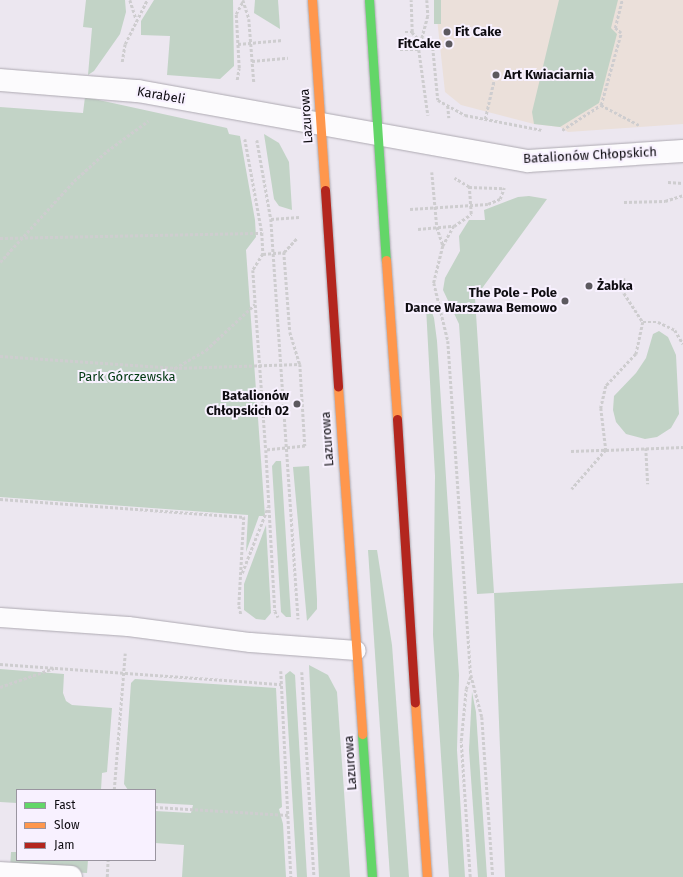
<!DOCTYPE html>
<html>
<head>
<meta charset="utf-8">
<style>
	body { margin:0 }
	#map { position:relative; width:683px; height:877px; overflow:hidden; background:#ece7f0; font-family:"Fira Sans",sans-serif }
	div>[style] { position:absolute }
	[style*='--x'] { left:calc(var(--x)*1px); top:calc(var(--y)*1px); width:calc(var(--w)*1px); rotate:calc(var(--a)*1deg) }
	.commercial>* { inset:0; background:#ebe0da }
	.green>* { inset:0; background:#c2d3c6; transform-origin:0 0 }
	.path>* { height:2.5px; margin-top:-1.25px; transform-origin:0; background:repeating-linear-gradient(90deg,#cecdcf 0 3px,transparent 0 5px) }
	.roads { filter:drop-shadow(0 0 1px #ada9b1) drop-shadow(0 0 1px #ada9b1) }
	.lane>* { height:19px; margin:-9.5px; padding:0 9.5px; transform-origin:9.5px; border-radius:9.5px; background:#fcfbfd }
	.street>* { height:22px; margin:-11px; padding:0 11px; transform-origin:11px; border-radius:11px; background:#fcfbfd }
	.fast>* { height:9px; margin:-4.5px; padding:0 4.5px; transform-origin:4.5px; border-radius:4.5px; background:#63d668 }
	.slow>* { height:9px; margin:-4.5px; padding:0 4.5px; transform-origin:4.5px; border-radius:4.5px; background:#ff974d }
	.jam>* { height:9px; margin:-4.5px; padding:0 4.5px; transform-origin:4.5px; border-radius:4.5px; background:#b3261e }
	.dots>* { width:11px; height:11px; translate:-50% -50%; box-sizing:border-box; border:2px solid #f8f1ff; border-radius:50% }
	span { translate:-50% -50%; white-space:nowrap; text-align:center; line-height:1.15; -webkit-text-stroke:4px #f8f1ff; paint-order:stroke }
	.poi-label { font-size:13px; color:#0e0c11; font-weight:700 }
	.left { translate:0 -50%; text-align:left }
	.right { translate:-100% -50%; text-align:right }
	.street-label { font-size:13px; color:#0e0c11 }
	.park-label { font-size:13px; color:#003811 }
	.legend { position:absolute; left:16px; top:789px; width:140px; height:72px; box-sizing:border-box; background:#f8f1ff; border:1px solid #9a95a0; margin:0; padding:5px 7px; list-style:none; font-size:12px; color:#0e0c11 }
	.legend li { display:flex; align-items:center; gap:8px; height:20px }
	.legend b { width:20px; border:1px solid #9a95a0 }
</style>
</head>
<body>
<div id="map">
	<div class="commercial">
		<i style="clip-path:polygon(435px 0,683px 0,683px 124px,568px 132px,560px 127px,534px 124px,461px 105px,445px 92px)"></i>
	</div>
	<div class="green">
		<i style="clip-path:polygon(86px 0,125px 0,126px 12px,120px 34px,94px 71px,88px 75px,92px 28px,83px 27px)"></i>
		<i style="clip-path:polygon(154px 0,233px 0,234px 66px,220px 79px,167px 75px,170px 36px,141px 35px,141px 21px)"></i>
		<i style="clip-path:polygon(255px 0,278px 0,280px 29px,254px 13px)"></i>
		<i style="left:434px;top:0;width:7px;height:24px"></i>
		<i style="clip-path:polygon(559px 0,618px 0,611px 28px,617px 34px,599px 103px,560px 127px,534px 124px,532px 112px)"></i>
		<i style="clip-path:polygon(85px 97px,227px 128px,229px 134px,240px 136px,255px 220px,256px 237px,246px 250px,265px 516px,259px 516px,246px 552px,248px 515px,0 497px,0 107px,83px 113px)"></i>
		<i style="clip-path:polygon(264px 134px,279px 143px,289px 162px,292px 210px,279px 206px,274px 199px)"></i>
		<i style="clip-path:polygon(529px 196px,547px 199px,475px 298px,494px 593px,683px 583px,683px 877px,505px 877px,494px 593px,477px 594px,459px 324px,443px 290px,445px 278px,460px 251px,459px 236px,469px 220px,485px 220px,484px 210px,518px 197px)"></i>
		<i style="clip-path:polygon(426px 307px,430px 307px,434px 318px,437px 341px,459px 675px,457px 750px,465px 877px,449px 877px,433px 635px,435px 476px)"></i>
		<i style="clip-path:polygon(659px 331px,668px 337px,676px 355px,679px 414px,671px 428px,657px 437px,645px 439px,626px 434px,616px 422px,613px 410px,614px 396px,636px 373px,646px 358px,653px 334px)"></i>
		<i style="clip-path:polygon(276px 461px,281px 461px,291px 617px,286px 617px,281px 612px,272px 466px)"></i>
		<i style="clip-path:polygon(309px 466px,317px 599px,317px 609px,307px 621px,293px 467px)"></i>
		<i style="clip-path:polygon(266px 525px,271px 613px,265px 620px,256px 619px,244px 610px,244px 584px)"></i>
		<i style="clip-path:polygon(368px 550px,377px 550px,392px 645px,409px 877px,390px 877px)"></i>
		<i style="clip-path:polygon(309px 665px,328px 675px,337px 692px,350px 877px,319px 877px)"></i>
		<i style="clip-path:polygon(0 669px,64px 674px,63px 693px,66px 701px,72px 705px,112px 708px,107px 772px,102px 773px,101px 790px,17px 790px,17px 803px,0 802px)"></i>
		<i style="clip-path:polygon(290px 671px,295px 675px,307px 877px,297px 877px,285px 675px)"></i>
		<i style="clip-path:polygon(135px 679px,276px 688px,282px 807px,279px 809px,283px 824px,286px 877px,182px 877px,184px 845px,155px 843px,155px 811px,191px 813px,193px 805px,155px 803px,155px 790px,128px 790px,124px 784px,131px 683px)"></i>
		<i style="clip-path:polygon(472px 692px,476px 712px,487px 877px,478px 877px,469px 750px)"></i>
		<i style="clip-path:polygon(11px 852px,17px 852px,17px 860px,88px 860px,87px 873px,10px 869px)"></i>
	</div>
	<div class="path">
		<i style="--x:130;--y:0;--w:19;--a:72"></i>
		<i style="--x:243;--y:0;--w:20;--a:72"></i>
		<i style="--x:249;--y:19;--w:64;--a:85.5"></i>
		<i style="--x:427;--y:0;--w:16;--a:86"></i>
		<i style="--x:428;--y:16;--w:35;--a:105"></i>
		<i style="--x:419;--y:50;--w:66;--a:82.1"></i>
		<i style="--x:405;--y:32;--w:7;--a:0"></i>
		<i style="--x:412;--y:32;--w:32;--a:-92"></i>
		<i style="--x:412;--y:32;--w:12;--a:48"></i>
		<i style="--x:420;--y:41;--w:15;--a:28"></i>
		<i style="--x:433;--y:48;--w:52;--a:84.5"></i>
		<i style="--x:438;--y:100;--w:31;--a:29"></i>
		<i style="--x:465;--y:115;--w:78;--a:11"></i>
		<i style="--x:238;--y:44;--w:45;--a:-5.1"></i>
		<i style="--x:400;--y:50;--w:19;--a:0"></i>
		<i style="--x:252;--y:61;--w:36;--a:-5"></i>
		<i style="--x:122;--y:62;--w:18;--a:-81"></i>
		<i style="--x:125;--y:44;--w:49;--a:-63.4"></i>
		<i style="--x:237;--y:80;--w:12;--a:-81"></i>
		<i style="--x:239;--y:68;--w:54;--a:-93.2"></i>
		<i style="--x:236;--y:14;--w:15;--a:-62"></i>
		<i style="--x:601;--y:105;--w:43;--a:27.8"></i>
		<i style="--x:448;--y:106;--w:12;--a:85"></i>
		<i style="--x:485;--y:119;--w:40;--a:-77"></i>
		<i style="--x:562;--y:130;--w:46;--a:-32.7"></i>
		<i style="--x:601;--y:105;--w:75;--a:-74.5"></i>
		<i style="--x:621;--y:33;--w:8;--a:-140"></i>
		<i style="--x:615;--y:28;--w:29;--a:-76"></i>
		<i style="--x:245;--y:139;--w:96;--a:79.7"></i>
		<i style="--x:262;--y:233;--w:21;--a:87"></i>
		<i style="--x:263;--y:254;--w:19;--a:122"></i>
		<i style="--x:253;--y:270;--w:180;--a:85.9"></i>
		<i style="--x:257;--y:140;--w:80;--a:80"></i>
		<i style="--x:271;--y:219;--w:401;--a:86.1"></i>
		<i style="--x:432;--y:172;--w:55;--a:84.8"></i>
		<i style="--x:437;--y:227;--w:19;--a:72"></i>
		<i style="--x:668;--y:182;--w:15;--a:4"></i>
		<i style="--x:469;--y:187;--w:35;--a:2"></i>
		<i style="--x:624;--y:202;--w:41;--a:-1.4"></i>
		<i style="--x:665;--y:201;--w:19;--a:-18"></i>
		<i style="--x:410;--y:209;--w:78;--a:-3.7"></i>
		<i style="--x:488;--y:204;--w:13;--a:-23"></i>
		<i style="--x:500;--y:199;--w:12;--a:-70"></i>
		<i style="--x:271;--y:219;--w:28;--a:-4"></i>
		<i style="--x:454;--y:226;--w:23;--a:119"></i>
		<i style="--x:443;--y:246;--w:38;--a:104"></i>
		<i style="--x:434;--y:283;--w:60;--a:76.4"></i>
		<i style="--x:448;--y:341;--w:335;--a:86.1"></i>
		<i style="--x:471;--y:675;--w:43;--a:75.3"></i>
		<i style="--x:482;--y:717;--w:160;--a:86.1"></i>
		<i style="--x:418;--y:229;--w:36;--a:-5"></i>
		<i style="--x:454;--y:226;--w:21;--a:-35"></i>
		<i style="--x:471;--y:214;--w:27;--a:-94"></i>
		<i style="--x:469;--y:187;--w:17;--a:-149"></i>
		<i style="--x:0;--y:238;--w:262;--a:-1.1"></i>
		<i style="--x:284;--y:252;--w:19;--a:-47"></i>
		<i style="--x:263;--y:254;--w:21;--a:-5"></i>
		<i style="--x:284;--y:252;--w:80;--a:85.7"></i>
		<i style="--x:290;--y:332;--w:34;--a:73"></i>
		<i style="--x:300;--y:364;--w:82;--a:86.5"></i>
		<i style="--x:305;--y:446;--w:39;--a:174"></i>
		<i style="--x:266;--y:450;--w:161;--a:86.8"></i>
		<i style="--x:275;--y:611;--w:7;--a:63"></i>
		<i style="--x:0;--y:262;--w:110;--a:-47.6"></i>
		<i style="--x:74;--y:181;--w:45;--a:-42.3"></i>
		<i style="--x:107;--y:151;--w:51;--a:-36.2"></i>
		<i style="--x:624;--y:278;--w:15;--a:90"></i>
		<i style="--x:624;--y:293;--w:35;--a:57"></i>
		<i style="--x:643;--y:322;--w:33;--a:102"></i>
		<i style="--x:636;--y:354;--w:44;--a:133.2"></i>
		<i style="--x:606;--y:386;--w:23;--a:103"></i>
		<i style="--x:601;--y:408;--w:42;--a:83.2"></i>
		<i style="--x:606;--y:450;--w:77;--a:-2.2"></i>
		<i style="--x:643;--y:322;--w:15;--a:0"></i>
		<i style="--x:658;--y:322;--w:19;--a:25"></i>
		<i style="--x:675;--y:330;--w:16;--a:60"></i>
		<i style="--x:0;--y:356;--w:174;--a:3.9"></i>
		<i style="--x:174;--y:368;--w:126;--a:-1.8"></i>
		<i style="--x:175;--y:368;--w:36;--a:-30"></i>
		<i style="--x:206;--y:350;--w:67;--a:-43.2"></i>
		<i style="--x:646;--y:448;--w:36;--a:87"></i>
		<i style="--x:571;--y:451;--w:35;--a:-2"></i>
		<i style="--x:606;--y:450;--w:52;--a:131.1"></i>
		<i style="--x:0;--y:499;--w:245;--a:4.2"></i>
		<i style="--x:244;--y:517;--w:89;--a:93.2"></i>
		<i style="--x:239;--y:606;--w:8;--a:76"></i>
		<i style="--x:242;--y:573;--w:71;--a:-68.5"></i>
		<i style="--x:0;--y:664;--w:282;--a:4.1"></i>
		<i style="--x:281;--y:671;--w:206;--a:87.2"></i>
		<i style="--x:302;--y:672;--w:205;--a:86.6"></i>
		<i style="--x:0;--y:687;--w:57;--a:-19.4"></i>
		<i style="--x:114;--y:790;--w:137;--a:-85.4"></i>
		<i style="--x:155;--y:807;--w:133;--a:3.4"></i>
		<i style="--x:107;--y:877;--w:17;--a:-87"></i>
		<i style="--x:470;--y:877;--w:136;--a:-93.8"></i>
		<i style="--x:461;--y:741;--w:52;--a:-84.5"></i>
		<i style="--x:466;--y:689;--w:15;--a:-70"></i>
	</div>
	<div class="roads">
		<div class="lane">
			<i style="--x:0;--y:617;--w:128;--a:4"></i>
			<i style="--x:128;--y:626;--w:123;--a:7.5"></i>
			<i style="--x:250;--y:642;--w:106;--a:4.3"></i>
		</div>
		<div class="street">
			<i style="--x:0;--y:80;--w:138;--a:4.6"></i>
			<i style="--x:138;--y:91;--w:396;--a:10.2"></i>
			<i style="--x:528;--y:161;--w:155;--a:-3.7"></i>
			<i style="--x:0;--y:873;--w:71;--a:3.2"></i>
		</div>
		<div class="fast">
			<i style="--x:369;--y:0;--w:261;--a:86.3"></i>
			<i style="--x:362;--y:734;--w:143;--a:86"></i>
		</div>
		<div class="slow">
			<i style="--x:312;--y:0;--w:190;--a:86.1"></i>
			<i style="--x:386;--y:260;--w:159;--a:86"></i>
			<i style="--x:338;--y:387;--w:348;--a:86"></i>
			<i style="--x:415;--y:702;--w:175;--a:86.1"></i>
		</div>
		<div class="jam">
			<i style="--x:325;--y:190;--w:197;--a:86.2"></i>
			<i style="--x:397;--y:419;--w:284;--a:86.4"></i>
		</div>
	</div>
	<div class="dots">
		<i style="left:447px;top:32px;background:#5c595f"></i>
		<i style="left:449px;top:44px;background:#5c595f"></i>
		<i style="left:496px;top:75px;background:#5c595f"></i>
		<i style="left:589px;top:286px;background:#5c595f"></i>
		<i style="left:565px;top:301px;background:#5c595f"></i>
		<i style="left:297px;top:404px;background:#5c595f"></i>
	</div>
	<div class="poi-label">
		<span class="left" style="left:455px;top:32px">Fit Cake</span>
		<span class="right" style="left:441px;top:44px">FitCake</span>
		<span class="left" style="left:504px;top:75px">Art Kwiaciarnia</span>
		<span class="left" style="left:597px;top:286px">Żabka</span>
		<span class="right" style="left:557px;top:301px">The Pole - Pole<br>Dance Warszawa Bemowo</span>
		<span class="right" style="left:289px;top:404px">Batalionów<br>Chłopskich 02</span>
	</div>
	<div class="street-label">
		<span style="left:161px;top:96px;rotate:10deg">Karabeli</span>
		<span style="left:307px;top:116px;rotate:-94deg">Lazurowa</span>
		<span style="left:590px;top:156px;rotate:-3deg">Batalionów Chłopskich</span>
		<span style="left:328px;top:439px;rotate:-94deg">Lazurowa</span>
		<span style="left:351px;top:763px;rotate:-94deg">Lazurowa</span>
	</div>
	<div class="park-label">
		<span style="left:127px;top:377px">Park Górczewska</span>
	</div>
	<ul class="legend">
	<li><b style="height:5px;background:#63d668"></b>Fast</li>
	<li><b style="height:5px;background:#ff974d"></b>Slow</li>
	<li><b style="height:5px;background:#b3261e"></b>Jam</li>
	</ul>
</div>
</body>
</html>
